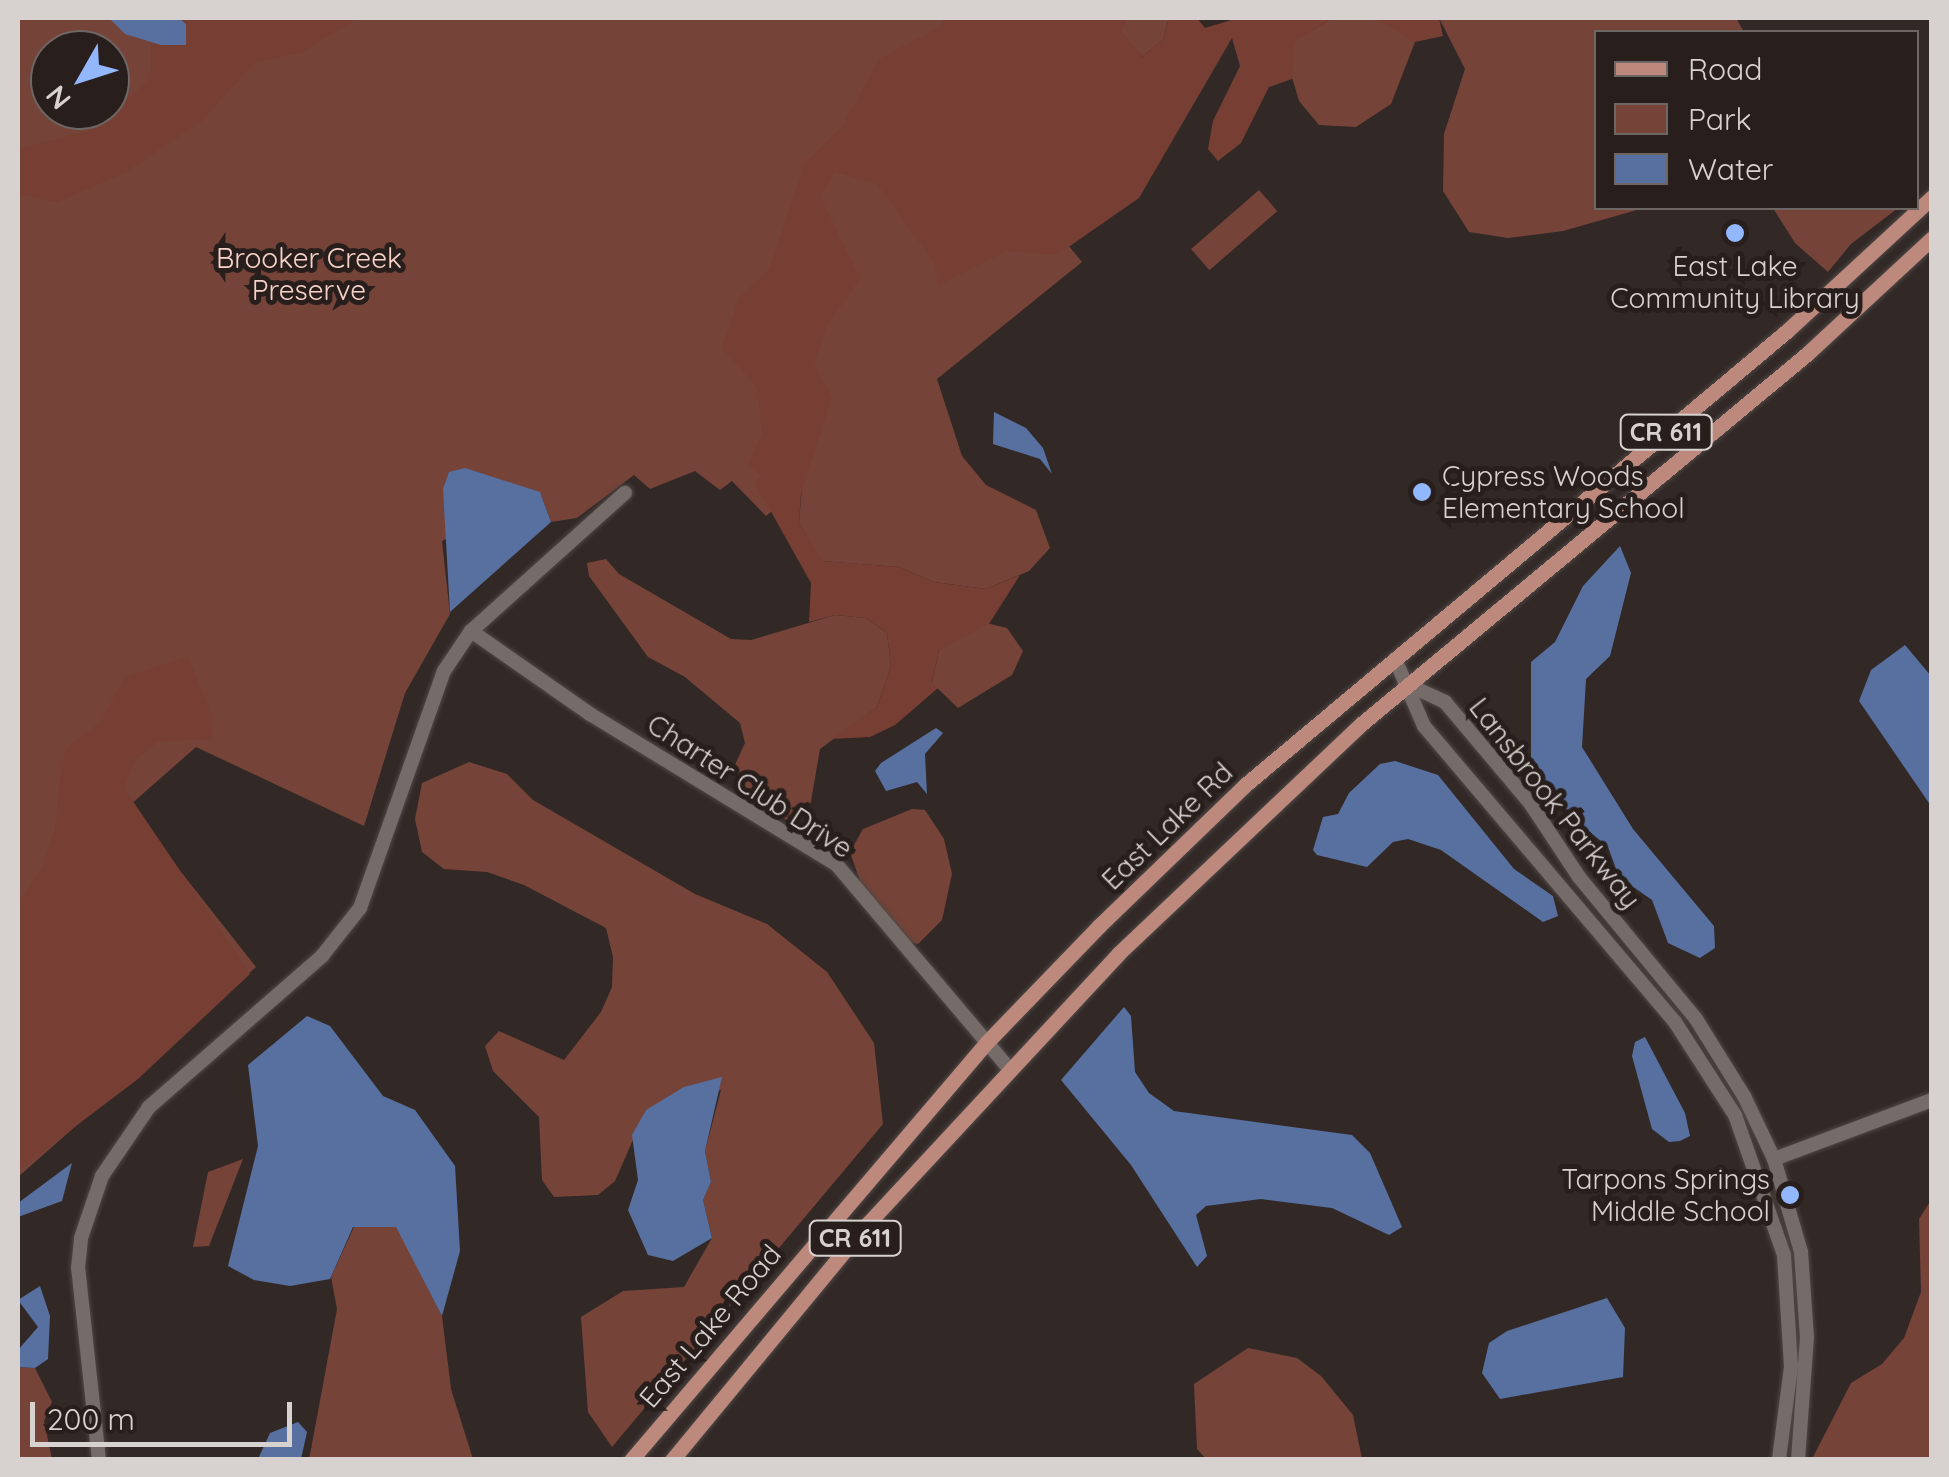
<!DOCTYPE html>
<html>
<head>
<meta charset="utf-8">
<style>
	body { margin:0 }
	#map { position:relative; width:1949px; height:1477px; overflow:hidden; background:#322927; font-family:Quicksand,sans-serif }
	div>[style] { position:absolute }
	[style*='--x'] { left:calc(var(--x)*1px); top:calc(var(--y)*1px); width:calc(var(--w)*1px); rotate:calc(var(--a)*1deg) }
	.green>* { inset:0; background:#764338; transform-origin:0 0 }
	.forest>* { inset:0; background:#773f33 }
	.water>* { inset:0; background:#5770a0 }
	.roads { filter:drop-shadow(0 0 2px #4e4745) drop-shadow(0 0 2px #4e4745) }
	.secondary>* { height:14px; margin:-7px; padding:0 7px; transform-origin:7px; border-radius:7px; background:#756b68 }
	.primary>* { height:15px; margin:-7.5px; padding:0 7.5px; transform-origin:7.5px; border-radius:7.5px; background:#bd897c }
	.dots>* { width:28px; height:28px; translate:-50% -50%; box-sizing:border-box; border:5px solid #281f1d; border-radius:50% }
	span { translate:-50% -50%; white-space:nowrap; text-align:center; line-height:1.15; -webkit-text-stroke:10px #281f1d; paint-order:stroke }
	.shield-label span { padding:2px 8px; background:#281f1d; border:2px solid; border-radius:8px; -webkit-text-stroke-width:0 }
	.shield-label { font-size:25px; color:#d7d1cf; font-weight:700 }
	.park-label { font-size:28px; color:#f8d2c9 }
	.poi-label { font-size:28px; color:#d7d1cf }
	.left { translate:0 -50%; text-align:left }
	.right { translate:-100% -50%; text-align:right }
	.street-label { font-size:28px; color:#d7d1cf }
	.frame { position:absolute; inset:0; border:20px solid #d7d1cf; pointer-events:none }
	.legend { position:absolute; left:1594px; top:30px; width:325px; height:180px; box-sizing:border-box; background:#281f1d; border:2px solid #6e6664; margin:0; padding:12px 18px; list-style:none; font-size:30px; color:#d7d1cf }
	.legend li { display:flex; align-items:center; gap:20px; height:50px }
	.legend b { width:50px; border:2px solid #6e6664 }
	.north { position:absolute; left:30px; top:30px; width:100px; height:100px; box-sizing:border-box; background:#281f1d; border:2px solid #6e6664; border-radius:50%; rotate:231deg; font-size:28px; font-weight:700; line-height:40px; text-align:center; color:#d7d1cf }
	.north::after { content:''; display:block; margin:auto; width:35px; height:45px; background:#92b7fd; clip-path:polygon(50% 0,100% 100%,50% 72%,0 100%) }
	.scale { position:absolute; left:30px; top:1402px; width:262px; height:45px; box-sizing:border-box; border:5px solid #d7d1cf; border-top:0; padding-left:12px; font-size:30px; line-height:35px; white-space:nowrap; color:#d7d1cf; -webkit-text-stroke:8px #281f1d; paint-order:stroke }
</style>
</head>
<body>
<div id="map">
	<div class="green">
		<i style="clip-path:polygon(evenodd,18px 18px,1064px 18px,954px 107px,1082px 262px,937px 379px,962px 456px,986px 485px,1036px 510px,1050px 548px,1029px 571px,986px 589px,934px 582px,899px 567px,821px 561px,799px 523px,802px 487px,766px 516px,732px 481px,720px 490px,695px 471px,650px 489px,634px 475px,577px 518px,551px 522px,540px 492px,442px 541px,450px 614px,405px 693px,364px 826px,196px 747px,129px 806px,256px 967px,18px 1177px,18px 18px,50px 50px,110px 50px,110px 110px,50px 110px,50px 50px)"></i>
		<i style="clip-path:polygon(1127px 18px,1169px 18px,1163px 40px,1142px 57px,1120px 31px)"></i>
		<i style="clip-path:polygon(1332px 18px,1380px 18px,1415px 42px,1391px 104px,1356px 127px,1319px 125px,1299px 101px,1291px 74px,1293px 42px)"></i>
		<i style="clip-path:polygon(1439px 18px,1736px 18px,1744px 32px,1596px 32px,1596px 208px,1644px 208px,1563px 231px,1508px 238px,1469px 232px,1443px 191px,1444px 134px,1465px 69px)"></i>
		<i style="left:1259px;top:190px;width:28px;height:90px;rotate:49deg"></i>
		<i style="clip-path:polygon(1773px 208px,1898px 208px,1851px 244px,1828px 272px,1795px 243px)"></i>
		<i style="clip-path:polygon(606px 559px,619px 574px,731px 639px,751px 640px,835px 615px,866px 618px,887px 633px,891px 666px,877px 707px,820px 749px,810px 807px,789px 820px,765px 815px,743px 789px,734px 767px,745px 743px,740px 723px,685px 677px,648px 657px,589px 576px,587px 563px)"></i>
		<i style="clip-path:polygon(982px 622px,1007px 628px,1023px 651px,1012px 675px,958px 708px,932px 683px,939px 650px)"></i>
		<i style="clip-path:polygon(469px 762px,507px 774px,533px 800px,695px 894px,767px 924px,827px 972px,874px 1043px,883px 1124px,612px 1447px,588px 1412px,581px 1317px,623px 1291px,684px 1287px,712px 1238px,703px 1200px,711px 1182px,705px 1151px,721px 1090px,646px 1110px,615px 1181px,598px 1195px,554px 1197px,542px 1180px,539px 1117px,493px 1071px,485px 1046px,499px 1031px,564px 1060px,601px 1012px,612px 987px,613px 957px,606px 928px,524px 885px,487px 872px,444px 869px,422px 852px,415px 819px,422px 783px)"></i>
		<i style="clip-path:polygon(912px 809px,925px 810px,944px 839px,952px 874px,942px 920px,918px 944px,907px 941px,862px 887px,850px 852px,863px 829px)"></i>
		<i style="clip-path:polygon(243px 1159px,209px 1246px,193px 1247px,208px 1172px)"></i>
		<i style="clip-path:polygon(1931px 1200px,1931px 1459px,1812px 1459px,1851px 1383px,1882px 1364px,1904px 1338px,1921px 1292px,1919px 1219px)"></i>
		<i style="clip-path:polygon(354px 1227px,397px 1227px,442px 1316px,451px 1389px,473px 1459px,309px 1460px,337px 1309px,331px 1277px)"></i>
		<i style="clip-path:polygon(1248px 1348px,1297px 1358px,1321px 1376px,1353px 1415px,1362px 1459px,1206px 1459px,1197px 1449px,1194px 1384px)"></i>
		<i style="clip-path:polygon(18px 1367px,35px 1368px,52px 1402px,44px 1421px,52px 1459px,18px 1460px)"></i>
	</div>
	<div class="forest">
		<i style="clip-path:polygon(179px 18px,358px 18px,303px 52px,254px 63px,202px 121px,126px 172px,58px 202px,18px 194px,18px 149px,96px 129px,151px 77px,151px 42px,161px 45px,186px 24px)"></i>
		<i style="clip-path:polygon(945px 18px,1127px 18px,1121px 31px,1142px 57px,1163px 40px,1169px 18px,1197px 18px,1205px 28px,1238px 18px,1332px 18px,1294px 42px,1292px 79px,1269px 87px,1241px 143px,1218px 161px,1208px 149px,1213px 121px,1240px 66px,1232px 38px,1139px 198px,1057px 255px,1007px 251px,938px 285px,935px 264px,877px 184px,835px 172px,820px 196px,860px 278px,826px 328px,814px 364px,832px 397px,801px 494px,799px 523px,822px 561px,899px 567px,934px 582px,986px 589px,1020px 575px,989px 624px,939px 650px,932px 682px,938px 688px,895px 725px,870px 737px,832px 739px,877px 707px,891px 666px,887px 633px,866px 618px,835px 615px,809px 622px,811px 583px,755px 483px,761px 476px,748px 464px,762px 433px,757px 387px,722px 348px,739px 298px,769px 269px,805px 163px,843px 125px,879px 59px,939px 27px)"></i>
		<i style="clip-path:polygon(1376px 18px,1439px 18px,1443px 36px,1415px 42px)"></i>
		<i style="clip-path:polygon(188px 656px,209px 709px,212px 739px,157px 742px,135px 761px,124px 788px,250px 974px,138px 1079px,18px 1170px,18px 903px,43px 866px,55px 829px,62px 761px,68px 747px,101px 722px,124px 677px)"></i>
	</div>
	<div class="water">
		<i style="clip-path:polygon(109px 18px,179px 18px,186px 24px,186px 45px,161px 45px,125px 34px)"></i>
		<i style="clip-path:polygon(994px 412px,1026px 428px,1043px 448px,1052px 474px,1040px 459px,993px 444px)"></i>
		<i style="clip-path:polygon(465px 468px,540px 492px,551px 522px,450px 612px,443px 489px,449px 472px)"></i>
		<i style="clip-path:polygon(1620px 546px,1631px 573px,1610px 656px,1586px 679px,1582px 747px,1633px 829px,1714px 926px,1715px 948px,1700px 958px,1668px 943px,1652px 900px,1619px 877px,1608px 847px,1560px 807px,1559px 796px,1531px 766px,1531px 662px,1555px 642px,1583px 586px)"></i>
		<i style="clip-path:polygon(1905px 645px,1931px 676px,1931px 806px,1859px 701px,1871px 670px)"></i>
		<i style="clip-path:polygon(936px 728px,943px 733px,925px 754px,927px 794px,917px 782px,886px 791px,875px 771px,881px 763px)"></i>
		<i style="clip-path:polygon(1395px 761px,1438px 775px,1514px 869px,1553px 896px,1558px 916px,1543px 922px,1441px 850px,1408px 839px,1393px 842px,1367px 867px,1317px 855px,1313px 850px,1323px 817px,1338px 814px,1349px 793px,1380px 764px)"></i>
		<i style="clip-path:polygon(1124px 1007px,1131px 1016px,1135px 1072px,1149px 1093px,1174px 1111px,1352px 1135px,1370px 1153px,1402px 1227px,1389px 1235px,1332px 1208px,1261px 1199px,1206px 1206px,1196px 1215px,1207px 1256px,1197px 1267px,1131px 1165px,1061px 1080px)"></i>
		<i style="clip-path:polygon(307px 1016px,330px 1026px,383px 1096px,415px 1110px,455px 1166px,460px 1251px,442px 1316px,396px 1227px,353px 1227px,330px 1279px,290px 1286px,254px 1280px,228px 1266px,258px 1146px,248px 1065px)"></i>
		<i style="clip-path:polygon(1645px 1037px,1685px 1113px,1690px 1136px,1680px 1141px,1669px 1142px,1652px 1129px,1632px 1056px,1635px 1042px)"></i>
		<i style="clip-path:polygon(722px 1077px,705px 1151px,711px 1182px,703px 1200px,712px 1238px,673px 1261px,648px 1255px,628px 1210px,638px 1180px,632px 1135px,646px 1110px,684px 1087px)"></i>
		<i style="clip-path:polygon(72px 1163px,62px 1201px,18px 1217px,18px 1203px)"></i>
		<i style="clip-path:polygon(40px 1286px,50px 1316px,48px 1359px,35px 1368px,18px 1367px,18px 1350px,38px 1327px,18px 1300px)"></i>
		<i style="clip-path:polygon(1607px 1298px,1625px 1328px,1623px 1377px,1500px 1399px,1482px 1373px,1489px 1343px,1507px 1331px)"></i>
		<i style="clip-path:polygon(298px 1422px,307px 1432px,301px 1459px,258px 1459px,270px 1433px)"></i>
	</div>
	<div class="roads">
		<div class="secondary">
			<i style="--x:471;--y:631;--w:145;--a:34.9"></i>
			<i style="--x:590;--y:714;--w:289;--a:31.4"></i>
			<i style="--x:837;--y:865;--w:265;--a:49.8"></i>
			<i style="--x:1395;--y:659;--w:73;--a:66.6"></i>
			<i style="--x:1424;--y:726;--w:388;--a:49.7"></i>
			<i style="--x:1675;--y:1022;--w:111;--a:57.2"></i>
			<i style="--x:1735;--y:1115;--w:148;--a:70.7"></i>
			<i style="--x:1784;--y:1255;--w:112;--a:86.4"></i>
			<i style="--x:1791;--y:1367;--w:94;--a:97.4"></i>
			<i style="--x:1411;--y:686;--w:38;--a:25"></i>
			<i style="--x:1445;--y:702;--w:132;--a:49.9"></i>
			<i style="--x:1530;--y:803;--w:89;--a:56.5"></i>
			<i style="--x:1579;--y:877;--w:184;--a:50.5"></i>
			<i style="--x:1696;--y:1019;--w:91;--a:58.1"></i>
			<i style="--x:1744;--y:1096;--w:70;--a:64.5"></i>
			<i style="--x:1774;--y:1159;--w:97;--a:73.8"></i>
			<i style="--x:1801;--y:1252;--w:85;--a:86"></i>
			<i style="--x:1807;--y:1337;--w:123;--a:94.2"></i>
			<i style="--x:1774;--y:1159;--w:169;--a:-20.5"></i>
			<i style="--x:99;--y:1460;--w:193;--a:-96.2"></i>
			<i style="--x:78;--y:1268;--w:30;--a:-84"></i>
			<i style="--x:81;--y:1238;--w:65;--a:-71.3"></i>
			<i style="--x:102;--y:1176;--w:83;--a:-55.7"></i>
			<i style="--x:149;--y:1107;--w:230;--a:-41.1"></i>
			<i style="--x:322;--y:956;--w:61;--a:-51.6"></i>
			<i style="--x:360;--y:908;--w:251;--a:-70.5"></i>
			<i style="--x:444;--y:671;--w:48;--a:-56"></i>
			<i style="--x:471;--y:631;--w:207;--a:-41.9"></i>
		</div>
		<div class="primary">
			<i style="--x:631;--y:1460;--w:548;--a:-49.59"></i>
			<i style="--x:986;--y:1043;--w:163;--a:-46"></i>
			<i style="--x:1099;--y:926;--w:203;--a:-44"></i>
			<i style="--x:1245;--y:785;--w:708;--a:-39.96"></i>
			<i style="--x:1788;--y:330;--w:196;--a:-42.7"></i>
			<i style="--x:672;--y:1460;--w:294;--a:-50.5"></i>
			<i style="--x:859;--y:1233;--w:382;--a:-47.1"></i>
			<i style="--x:1119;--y:953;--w:332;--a:-43.4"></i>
			<i style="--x:1360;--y:725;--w:582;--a:-39.7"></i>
			<i style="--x:1808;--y:353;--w:169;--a:-42.8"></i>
		</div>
	</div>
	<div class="dots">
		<i style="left:1735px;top:233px;background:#92b7fd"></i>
		<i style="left:1422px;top:492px;background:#92b7fd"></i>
		<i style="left:1790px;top:1195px;background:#92b7fd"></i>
	</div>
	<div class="shield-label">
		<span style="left:1666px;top:432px">CR 611</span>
		<span style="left:855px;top:1238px">CR 611</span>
	</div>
	<div class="park-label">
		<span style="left:309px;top:274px">Brooker Creek<br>Preserve</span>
	</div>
	<div class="poi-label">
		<span style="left:1735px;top:282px">East Lake<br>Community Library</span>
		<span class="left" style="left:1442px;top:492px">Cypress Woods<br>Elementary School</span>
		<span class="right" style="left:1770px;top:1195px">Tarpons Springs<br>Middle School</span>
	</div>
	<div class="street-label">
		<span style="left:750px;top:786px;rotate:33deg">Charter Club Drive</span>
		<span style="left:1555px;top:803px;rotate:52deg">Lansbrook Parkway</span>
		<span style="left:1167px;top:826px;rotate:-44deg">East Lake Rd</span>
		<span style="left:710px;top:1326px;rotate:-50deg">East Lake Road</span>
	</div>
	<div class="frame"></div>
	<ul class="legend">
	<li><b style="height:12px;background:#bd897c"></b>Road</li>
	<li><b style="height:28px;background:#764338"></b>Park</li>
	<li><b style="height:28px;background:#5770a0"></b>Water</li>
	</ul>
	<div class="north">N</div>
	<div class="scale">200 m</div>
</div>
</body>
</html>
